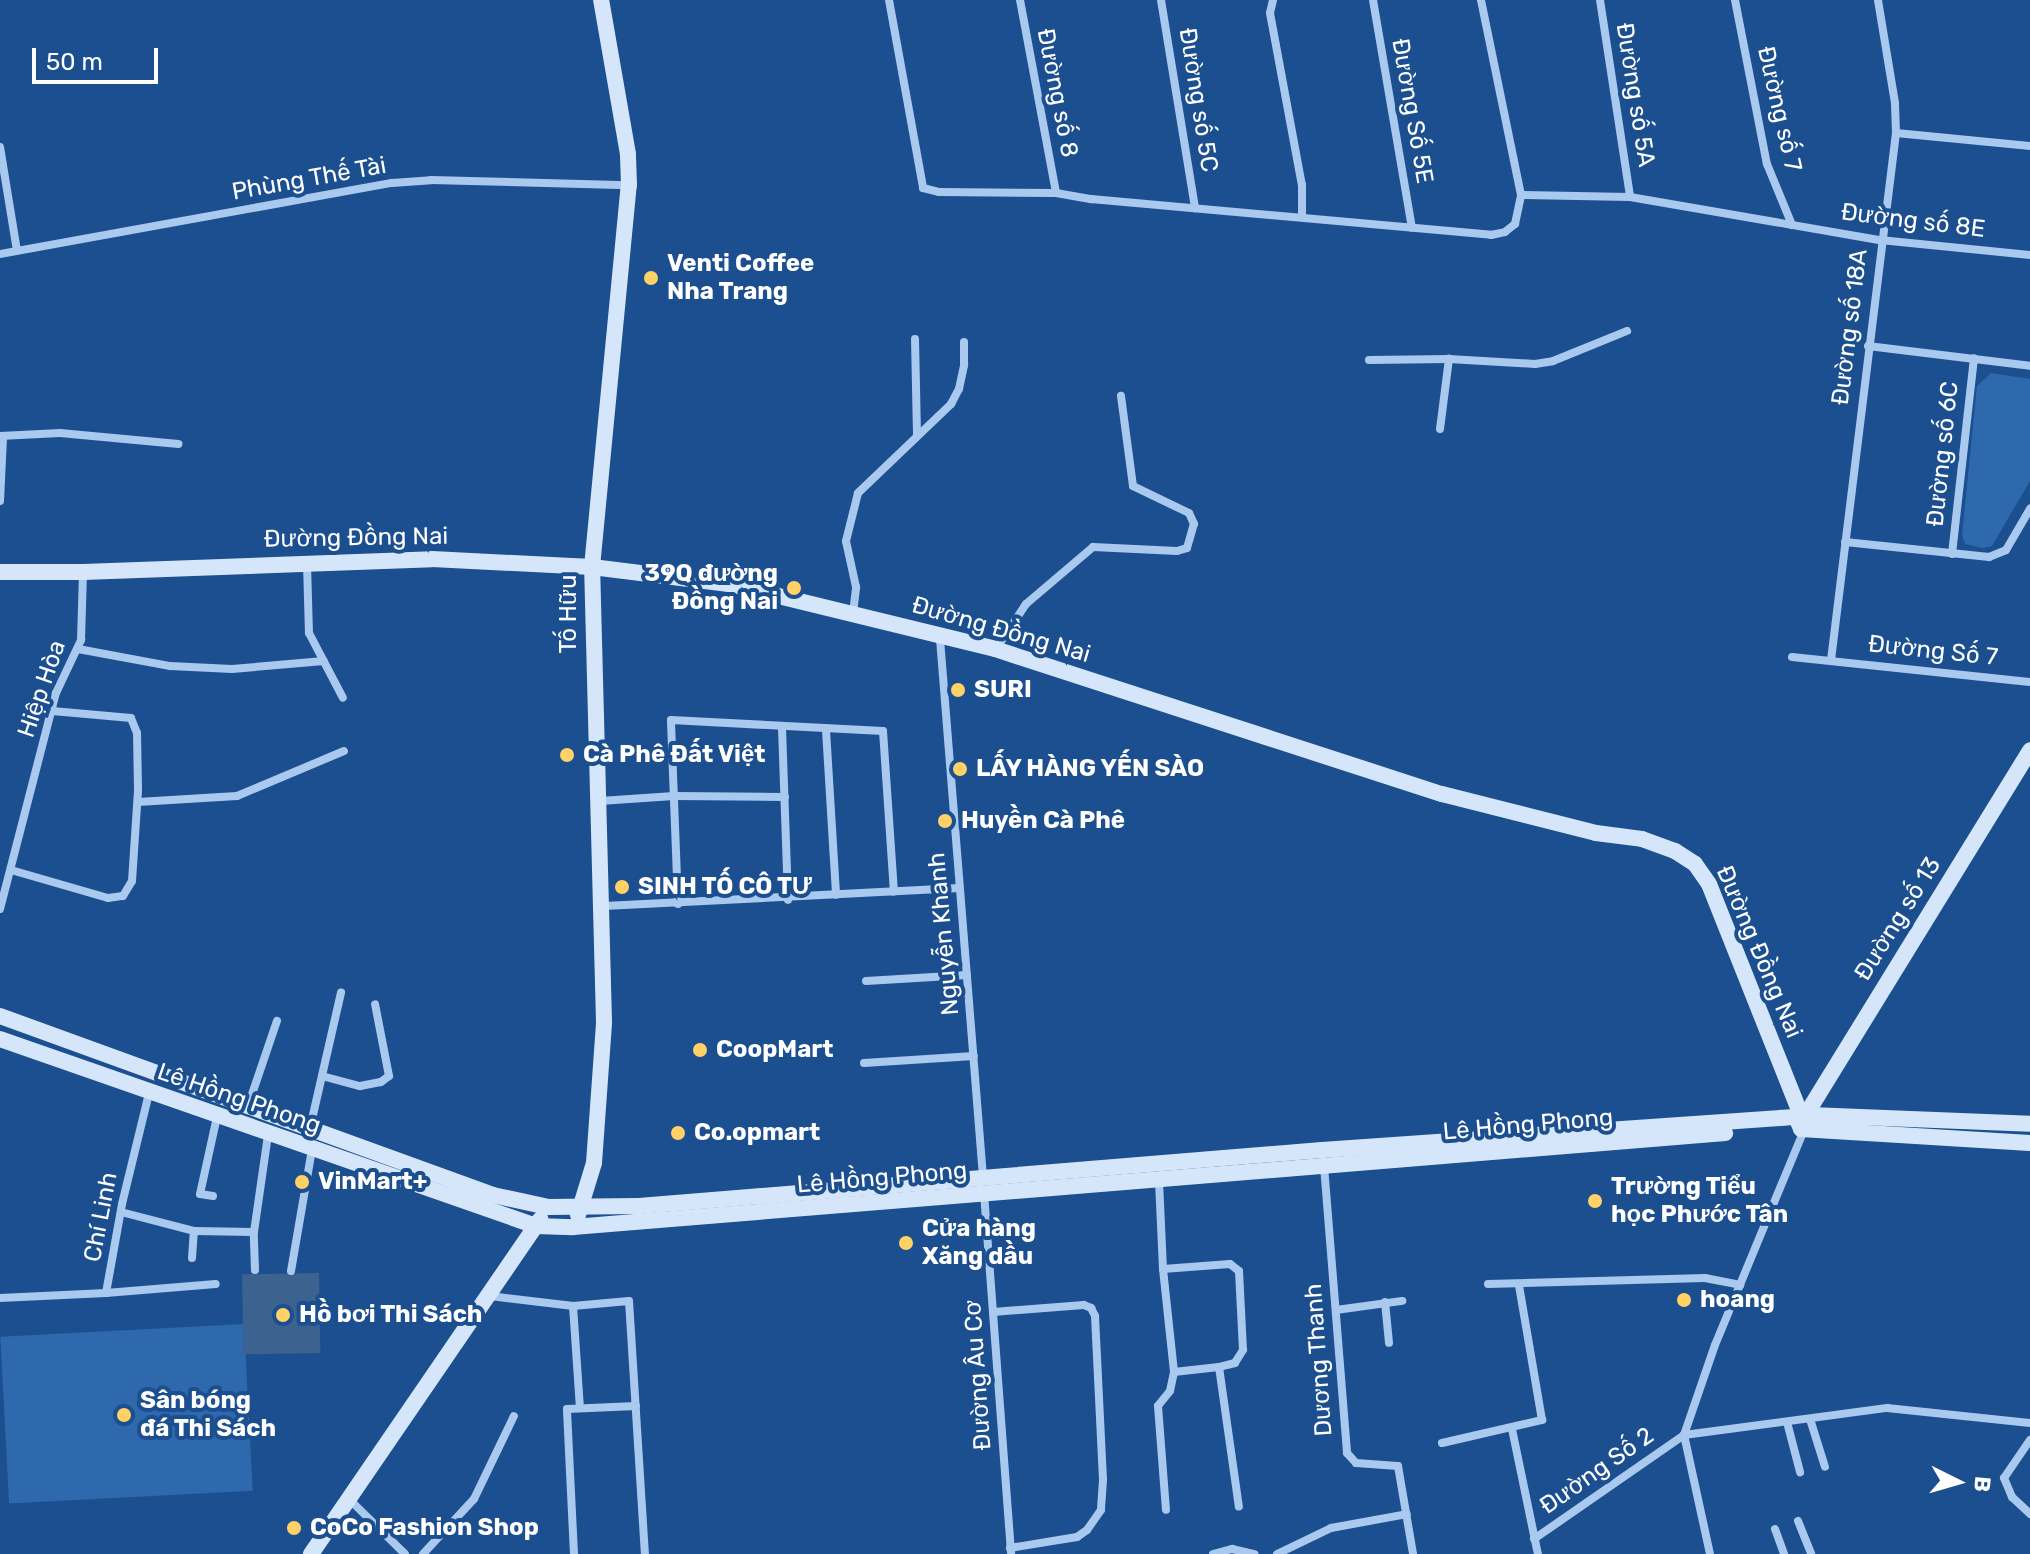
<!DOCTYPE html>
<html>
<head>
<meta charset="utf-8">
<style>
	body { margin:0 }
	#map { position:relative; width:2030px; height:1554px; overflow:hidden; background:#1b4f8f; font-family:Rubik,sans-serif }
	div>[style] { position:absolute }
	[style*='--x'] { left:calc(var(--x)*1px); top:calc(var(--y)*1px); width:calc(var(--w)*1px); rotate:calc(var(--a)*1deg) }
	.green>* { inset:0; background:#2e69ad; transform-origin:0 0 }
	.water>* { inset:0; background:#3c6290; transform-origin:0 0 }
	.street>* { height:8px; margin:-4px; padding:0 4px; transform-origin:4px; border-radius:4px; background:#a9c9ee }
	.secondary>* { height:16px; margin:-8px; padding:0 8px; transform-origin:8px; border-radius:8px; background:#d6e6fa }
	.dots>* { width:22px; height:22px; translate:-50% -50%; box-sizing:border-box; border:4px solid #1b4f8f; border-radius:50% }
	span { translate:-50% -50%; white-space:nowrap; text-align:center; line-height:1.15; -webkit-text-stroke:8px #1b4f8f; paint-order:stroke }
	.street-label { font-size:24px; color:#fff }
	.poi-label { font-size:24px; color:#fff; font-weight:700 }
	.left { translate:0 -50%; text-align:left }
	.right { translate:-100% -50%; text-align:right }
	.north { position:absolute; left:1918px; top:1442px; width:80px; height:80px; -webkit-text-stroke:6px #1b4f8f; paint-order:stroke; rotate:95deg; font-size:22px; font-weight:700; line-height:32px; text-align:center; color:#fff }
	.north::after { content:''; display:block; margin:auto; width:28px; height:36px; background:#fff; clip-path:polygon(50% 0,100% 100%,50% 72%,0 100%) }
	.scale { position:absolute; left:32px; top:48px; width:126px; height:36px; box-sizing:border-box; border:4px solid #fff; border-top:0; padding-left:10px; font-size:24px; line-height:28px; white-space:nowrap; color:#fff; -webkit-text-stroke:6px #1b4f8f; paint-order:stroke }
</style>
</head>
<body>
<div id="map">
	<div class="green">
		<i style="clip-path:polygon(1991px 373px,2030px 379px,2030px 481px,1992px 546px,1983px 548px,1965px 544px,1962px 535px,1977px 386px)"></i>
		<i style="left:244px;top:1324px;width:167px;height:244px;rotate:87deg"></i>
	</div>
	<div class="water">
		<i style="left:319px;top:1273px;width:80px;height:77px;rotate:89deg"></i>
	</div>
	<div class="street">
		<i style="--x:889;--y:0;--w:191;--a:79.7"></i>
		<i style="--x:923;--y:188;--w:16;--a:14"></i>
		<i style="--x:939;--y:192;--w:117;--a:0.5"></i>
		<i style="--x:1056;--y:193;--w:36;--a:10"></i>
		<i style="--x:1091;--y:199;--w:402;--a:5.1"></i>
		<i style="--x:1491;--y:235;--w:14;--a:-12"></i>
		<i style="--x:1505;--y:232;--w:13;--a:-39"></i>
		<i style="--x:1515;--y:224;--w:30;--a:-78"></i>
		<i style="--x:1521;--y:195;--w:199;--a:-101.6"></i>
		<i style="--x:1020;--y:0;--w:196;--a:79.4"></i>
		<i style="--x:1161;--y:0;--w:211;--a:80.7"></i>
		<i style="--x:1273;--y:0;--w:13;--a:103"></i>
		<i style="--x:1270;--y:13;--w:175;--a:79.5"></i>
		<i style="--x:1302;--y:185;--w:31;--a:90"></i>
		<i style="--x:1373;--y:0;--w:231;--a:80.3"></i>
		<i style="--x:1600;--y:0;--w:199;--a:81.3"></i>
		<i style="--x:1735;--y:0;--w:167;--a:79"></i>
		<i style="--x:1767;--y:164;--w:66;--a:67.7"></i>
		<i style="--x:1896;--y:133;--w:135;--a:5.5"></i>
		<i style="--x:0;--y:147;--w:105;--a:80.7"></i>
		<i style="--x:1521;--y:195;--w:109;--a:1.1"></i>
		<i style="--x:1630;--y:197;--w:254;--a:9.8"></i>
		<i style="--x:1880;--y:240;--w:151;--a:5.7"></i>
		<i style="--x:0;--y:254;--w:398;--a:-10.3"></i>
		<i style="--x:392;--y:183;--w:39;--a:-4"></i>
		<i style="--x:431;--y:180;--w:197;--a:1.5"></i>
		<i style="--x:915;--y:339;--w:96;--a:88.8"></i>
		<i style="--x:1868;--y:346;--w:163;--a:7"></i>
		<i style="--x:1369;--y:360;--w:80;--a:-0.7"></i>
		<i style="--x:1449;--y:359;--w:86;--a:3.3"></i>
		<i style="--x:1535;--y:364;--w:18;--a:-9"></i>
		<i style="--x:1553;--y:361;--w:80;--a:-22.1"></i>
		<i style="--x:1440;--y:429;--w:71;--a:-82.7"></i>
		<i style="--x:0;--y:436;--w:60;--a:-2.9"></i>
		<i style="--x:60;--y:433;--w:119;--a:5.3"></i>
		<i style="--x:0;--y:501;--w:64;--a:-87.3"></i>
		<i style="--x:1845;--y:542;--w:145;--a:5.9"></i>
		<i style="--x:1989;--y:557;--w:18;--a:-22"></i>
		<i style="--x:2006;--y:550;--w:48;--a:-59.7"></i>
		<i style="--x:1952;--y:554;--w:197;--a:-83.6"></i>
		<i style="--x:307;--y:563;--w:70;--a:88.4"></i>
		<i style="--x:309;--y:633;--w:73;--a:62.4"></i>
		<i style="--x:853;--y:613;--w:26;--a:-83"></i>
		<i style="--x:856;--y:587;--w:47;--a:-102.3"></i>
		<i style="--x:846;--y:541;--w:49;--a:-76"></i>
		<i style="--x:858;--y:493;--w:129;--a:-43.7"></i>
		<i style="--x:951;--y:404;--w:17;--a:-62"></i>
		<i style="--x:959;--y:389;--w:25;--a:-78"></i>
		<i style="--x:964;--y:365;--w:23;--a:-90"></i>
		<i style="--x:940;--y:639;--w:540;--a:85.43"></i>
		<i style="--x:78;--y:649;--w:94;--a:10.5"></i>
		<i style="--x:170;--y:666;--w:62;--a:2.8"></i>
		<i style="--x:232;--y:669;--w:92;--a:-5"></i>
		<i style="--x:996;--y:649;--w:54;--a:-56.3"></i>
		<i style="--x:1026;--y:604;--w:88;--a:-40.4"></i>
		<i style="--x:1093;--y:547;--w:84;--a:2.7"></i>
		<i style="--x:1177;--y:551;--w:10;--a:-17"></i>
		<i style="--x:1187;--y:548;--w:25;--a:-74"></i>
		<i style="--x:1194;--y:524;--w:12;--a:-114"></i>
		<i style="--x:1189;--y:513;--w:62;--a:-154.3"></i>
		<i style="--x:1133;--y:486;--w:91;--a:-97.6"></i>
		<i style="--x:1792;--y:657;--w:239;--a:6"></i>
		<i style="--x:1831;--y:660;--w:531;--a:-82.97"></i>
		<i style="--x:1896;--y:133;--w:30;--a:-92"></i>
		<i style="--x:1895;--y:103;--w:104;--a:-99.4"></i>
		<i style="--x:782;--y:728;--w:172;--a:88"></i>
		<i style="--x:826;--y:730;--w:165;--a:86.5"></i>
		<i style="--x:600;--y:801;--w:74;--a:-3.9"></i>
		<i style="--x:674;--y:796;--w:111;--a:0.5"></i>
		<i style="--x:138;--y:802;--w:99;--a:-3.5"></i>
		<i style="--x:237;--y:796;--w:116;--a:-22.8"></i>
		<i style="--x:11;--y:870;--w:101;--a:16.1"></i>
		<i style="--x:108;--y:898;--w:15;--a:-8"></i>
		<i style="--x:123;--y:896;--w:17;--a:-59"></i>
		<i style="--x:132;--y:881;--w:91;--a:-86.2"></i>
		<i style="--x:138;--y:790;--w:57;--a:-91"></i>
		<i style="--x:137;--y:733;--w:16;--a:-112"></i>
		<i style="--x:131;--y:718;--w:79;--a:-174.9"></i>
		<i style="--x:678;--y:904;--w:184;--a:-92.2"></i>
		<i style="--x:671;--y:720;--w:212;--a:3"></i>
		<i style="--x:883;--y:731;--w:161;--a:86.1"></i>
		<i style="--x:604;--y:906;--w:356;--a:-2.9"></i>
		<i style="--x:0;--y:909;--w:223;--a:-75.5"></i>
		<i style="--x:56;--y:693;--w:59;--a:-64.7"></i>
		<i style="--x:81;--y:640;--w:68;--a:-88.3"></i>
		<i style="--x:866;--y:981;--w:101;--a:-3.4"></i>
		<i style="--x:864;--y:1063;--w:110;--a:-3.6"></i>
		<i style="--x:322;--y:1076;--w:39;--a:15"></i>
		<i style="--x:360;--y:1086;--w:21;--a:-11"></i>
		<i style="--x:381;--y:1082;--w:10;--a:-37"></i>
		<i style="--x:389;--y:1076;--w:73;--a:-101"></i>
		<i style="--x:248;--y:1106;--w:90;--a:-71.2"></i>
		<i style="--x:310;--y:1128;--w:139;--a:-77.1"></i>
		<i style="--x:1324;--y:1166;--w:288;--a:85.4"></i>
		<i style="--x:1347;--y:1453;--w:13;--a:48"></i>
		<i style="--x:1356;--y:1463;--w:42;--a:4.1"></i>
		<i style="--x:1398;--y:1466;--w:89;--a:80.3"></i>
		<i style="--x:1159;--y:1181;--w:88;--a:87.4"></i>
		<i style="--x:1163;--y:1269;--w:104;--a:83.9"></i>
		<i style="--x:1174;--y:1372;--w:19;--a:102"></i>
		<i style="--x:1170;--y:1391;--w:19;--a:129"></i>
		<i style="--x:1158;--y:1406;--w:104;--a:85.6"></i>
		<i style="--x:984;--y:1193;--w:362;--a:85.7"></i>
		<i style="--x:213;--y:1196;--w:13;--a:-171"></i>
		<i style="--x:200;--y:1194;--w:79;--a:-77.6"></i>
		<i style="--x:121;--y:1212;--w:75;--a:14.6"></i>
		<i style="--x:194;--y:1231;--w:60;--a:1"></i>
		<i style="--x:192;--y:1258;--w:27;--a:-86"></i>
		<i style="--x:1163;--y:1269;--w:67;--a:-4.3"></i>
		<i style="--x:1230;--y:1264;--w:11;--a:38"></i>
		<i style="--x:1239;--y:1271;--w:79;--a:87.1"></i>
		<i style="--x:1243;--y:1350;--w:15;--a:122"></i>
		<i style="--x:1235;--y:1363;--w:16;--a:166"></i>
		<i style="--x:1219;--y:1367;--w:141;--a:81.9"></i>
		<i style="--x:255;--y:1270;--w:38;--a:-92"></i>
		<i style="--x:254;--y:1232;--w:98;--a:-81.8"></i>
		<i style="--x:291;--y:1271;--w:123;--a:-80.2"></i>
		<i style="--x:1488;--y:1284;--w:217;--a:-1.6"></i>
		<i style="--x:1705;--y:1278;--w:36;--a:11"></i>
		<i style="--x:106;--y:1293;--w:110;--a:-4.7"></i>
		<i style="--x:490;--y:1296;--w:84;--a:6.9"></i>
		<i style="--x:573;--y:1306;--w:56;--a:-5.1"></i>
		<i style="--x:629;--y:1301;--w:254;--a:86.4"></i>
		<i style="--x:0;--y:1298;--w:106;--a:-2.7"></i>
		<i style="--x:106;--y:1293;--w:90;--a:-79.8"></i>
		<i style="--x:122;--y:1204;--w:114;--a:-76.3"></i>
		<i style="--x:1385;--y:1302;--w:41;--a:84.4"></i>
		<i style="--x:573;--y:1306;--w:102;--a:86.1"></i>
		<i style="--x:1336;--y:1310;--w:67;--a:-7.8"></i>
		<i style="--x:993;--y:1312;--w:91;--a:-4.4"></i>
		<i style="--x:1084;--y:1305;--w:8;--a:23"></i>
		<i style="--x:1091;--y:1308;--w:9;--a:63"></i>
		<i style="--x:1095;--y:1316;--w:164;--a:87.2"></i>
		<i style="--x:1103;--y:1480;--w:30;--a:94"></i>
		<i style="--x:1101;--y:1510;--w:24;--a:125"></i>
		<i style="--x:1087;--y:1530;--w:12;--a:145"></i>
		<i style="--x:1077;--y:1537;--w:68;--a:170.7"></i>
		<i style="--x:1174;--y:1372;--w:45;--a:-6.3"></i>
		<i style="--x:1810;--y:1419;--w:50;--a:72.6"></i>
		<i style="--x:1787;--y:1422;--w:52;--a:75.4"></i>
		<i style="--x:1512;--y:1429;--w:128;--a:78.3"></i>
		<i style="--x:2030;--y:1440;--w:46;--a:124.4"></i>
		<i style="--x:2004;--y:1478;--w:21;--a:67"></i>
		<i style="--x:2012;--y:1497;--w:25;--a:43"></i>
		<i style="--x:1442;--y:1443;--w:103;--a:-13"></i>
		<i style="--x:1542;--y:1420;--w:137;--a:-99.7"></i>
		<i style="--x:350;--y:1500;--w:77;--a:44.5"></i>
		<i style="--x:1798;--y:1521;--w:35;--a:68"></i>
		<i style="--x:1775;--y:1529;--w:27;--a:70"></i>
		<i style="--x:1534;--y:1539;--w:183;--a:-34.7"></i>
		<i style="--x:1684;--y:1435;--w:205;--a:-7.6"></i>
		<i style="--x:1887;--y:1408;--w:144;--a:6"></i>
		<i style="--x:423;--y:1554;--w:75;--a:-47.2"></i>
		<i style="--x:474;--y:1499;--w:92;--a:-64.3"></i>
		<i style="--x:574;--y:1554;--w:145;--a:-92.8"></i>
		<i style="--x:567;--y:1409;--w:69;--a:-2.5"></i>
		<i style="--x:1213;--y:1554;--w:20;--a:-15"></i>
		<i style="--x:1232;--y:1549;--w:23;--a:13"></i>
		<i style="--x:1277;--y:1554;--w:60;--a:-25.7"></i>
		<i style="--x:1331;--y:1528;--w:77;--a:-10.4"></i>
		<i style="--x:1710;--y:1554;--w:122;--a:-102.3"></i>
		<i style="--x:1684;--y:1435;--w:95;--a:-71"></i>
		<i style="--x:1715;--y:1345;--w:233;--a:-67.5"></i>
	</div>
	<div class="secondary">
		<i style="--x:0;--y:572;--w:83;--a:0"></i>
		<i style="--x:83;--y:572;--w:349;--a:-2.1"></i>
		<i style="--x:432;--y:559;--w:160;--a:2.9"></i>
		<i style="--x:592;--y:567;--w:138;--a:7.1"></i>
		<i style="--x:729;--y:584;--w:274;--a:13.7"></i>
		<i style="--x:995;--y:649;--w:470;--a:18"></i>
		<i style="--x:1442;--y:794;--w:159;--a:14.2"></i>
		<i style="--x:1596;--y:833;--w:46;--a:7.4"></i>
		<i style="--x:1642;--y:839;--w:35;--a:20"></i>
		<i style="--x:1675;--y:851;--w:24;--a:33"></i>
		<i style="--x:1695;--y:864;--w:24;--a:55"></i>
		<i style="--x:1709;--y:884;--w:246;--a:68.3"></i>
		<i style="--x:0;--y:1016;--w:524;--a:19.96"></i>
		<i style="--x:493;--y:1195;--w:56;--a:12.3"></i>
		<i style="--x:548;--y:1207;--w:91;--a:-0.6"></i>
		<i style="--x:639;--y:1206;--w:685;--a:-4.69"></i>
		<i style="--x:1322;--y:1150;--w:475;--a:-4"></i>
		<i style="--x:1796;--y:1117;--w:12;--a:-20"></i>
		<i style="--x:0;--y:1039;--w:568;--a:19.23"></i>
		<i style="--x:536;--y:1226;--w:37;--a:2"></i>
		<i style="--x:573;--y:1227;--w:1156;--a:-4.66"></i>
		<i style="--x:1807;--y:1113;--w:426;--a:-58.4"></i>
		<i style="--x:1810;--y:1115;--w:220;--a:2.3"></i>
		<i style="--x:1796;--y:1117;--w:13;--a:67"></i>
		<i style="--x:1801;--y:1129;--w:229;--a:3.5"></i>
		<i style="--x:578;--y:1215;--w:54;--a:-72.9"></i>
		<i style="--x:594;--y:1163;--w:141;--a:-85.9"></i>
		<i style="--x:604;--y:1022;--w:455;--a:-91.5"></i>
		<i style="--x:592;--y:567;--w:384;--a:-84.5"></i>
		<i style="--x:629;--y:185;--w:31;--a:-92"></i>
		<i style="--x:628;--y:154;--w:156;--a:-99.9"></i>
		<i style="--x:311;--y:1554;--w:406;--a:-55.6"></i>
	</div>
	<div class="dots">
		<i style="left:651px;top:278px;background:#ffd166"></i>
		<i style="left:794px;top:588px;background:#ffd166"></i>
		<i style="left:958px;top:690px;background:#ffd166"></i>
		<i style="left:567px;top:755px;background:#ffd166"></i>
		<i style="left:960px;top:769px;background:#ffd166"></i>
		<i style="left:945px;top:821px;background:#ffd166"></i>
		<i style="left:622px;top:887px;background:#ffd166"></i>
		<i style="left:700px;top:1050px;background:#ffd166"></i>
		<i style="left:678px;top:1133px;background:#ffd166"></i>
		<i style="left:302px;top:1182px;background:#ffd166"></i>
		<i style="left:1595px;top:1201px;background:#ffd166"></i>
		<i style="left:906px;top:1243px;background:#ffd166"></i>
		<i style="left:1684px;top:1300px;background:#ffd166"></i>
		<i style="left:283px;top:1315px;background:#ffd166"></i>
		<i style="left:124px;top:1415px;background:#ffd166"></i>
		<i style="left:294px;top:1528px;background:#ffd166"></i>
	</div>
	<div class="street-label">
		<span style="left:1057px;top:93px;rotate:79deg">Đường số 8</span>
		<span style="left:1635px;top:95px;rotate:81deg">Đường số 5A</span>
		<span style="left:1198px;top:100px;rotate:81deg">Đường số 5C</span>
		<span style="left:1779px;top:109px;rotate:77deg">Đường số 7</span>
		<span style="left:1412px;top:111px;rotate:80deg">Đường Số 5E</span>
		<span style="left:309px;top:179px;rotate:-10deg">Phùng Thế Tài</span>
		<span style="left:1913px;top:221px;rotate:7deg">Đường số 8E</span>
		<span style="left:1850px;top:327px;rotate:-83deg">Đường số 18A</span>
		<span style="left:1943px;top:454px;rotate:-84deg">Đường số 6C</span>
		<span style="left:356px;top:538px;rotate:-1deg">Đường Đồng Nai</span>
		<span style="left:569px;top:614px;rotate:-90deg">Tố Hữu</span>
		<span style="left:1001px;top:630px;rotate:16deg">Đường Đồng Nai</span>
		<span style="left:1933px;top:651px;rotate:6deg">Đường Số 7</span>
		<span style="left:42px;top:689px;rotate:-71deg">Hiệp Hòa</span>
		<span style="left:1898px;top:919px;rotate:-58deg">Đường số 13</span>
		<span style="left:944px;top:934px;rotate:-95deg">Nguyễn Khanh</span>
		<span style="left:1759px;top:952px;rotate:67deg">Đường Đồng Nai</span>
		<span style="left:239px;top:1099px;rotate:19deg">Lê Hồng Phong</span>
		<span style="left:1528px;top:1125px;rotate:-5deg">Lê Hồng Phong</span>
		<span style="left:882px;top:1178px;rotate:-5deg">Lê Hồng Phong</span>
		<span style="left:101px;top:1217px;rotate:-79deg">Chí Linh</span>
		<span style="left:1319px;top:1360px;rotate:-94deg">Dương Thanh</span>
		<span style="left:978px;top:1375px;rotate:-94deg">Đường Âu Cơ</span>
		<span style="left:1597px;top:1471px;rotate:-35deg">Đường Số 2</span>
	</div>
	<div class="poi-label">
		<span class="left" style="left:667px;top:278px">Venti Coffee<br>Nha Trang</span>
		<span class="right" style="left:778px;top:588px">39Q đường<br>Đồng Nai</span>
		<span class="left" style="left:974px;top:690px">SURI</span>
		<span class="left" style="left:583px;top:755px">Cà Phê Đất Việt</span>
		<span class="left" style="left:976px;top:769px">LẤY HÀNG YẾN SÀO</span>
		<span class="left" style="left:961px;top:821px">Huyền Cà Phê</span>
		<span class="left" style="left:638px;top:887px">SINH TỐ CÔ TƯ</span>
		<span class="left" style="left:716px;top:1050px">CoopMart</span>
		<span class="left" style="left:694px;top:1133px">Co.opmart</span>
		<span class="left" style="left:318px;top:1182px">VinMart+</span>
		<span class="left" style="left:1611px;top:1201px">Trường Tiểu<br>học Phước Tân</span>
		<span class="left" style="left:922px;top:1243px">Cửa hàng<br>Xăng dầu</span>
		<span class="left" style="left:1700px;top:1300px">hoang</span>
		<span class="left" style="left:299px;top:1315px">Hồ bơi Thi Sách</span>
		<span class="left" style="left:140px;top:1415px">Sân bóng<br>đá Thi Sách</span>
		<span class="left" style="left:310px;top:1528px">CoCo Fashion Shop</span>
	</div>
	<div class="north">B</div>
	<div class="scale">50 m</div>
</div>
</body>
</html>
